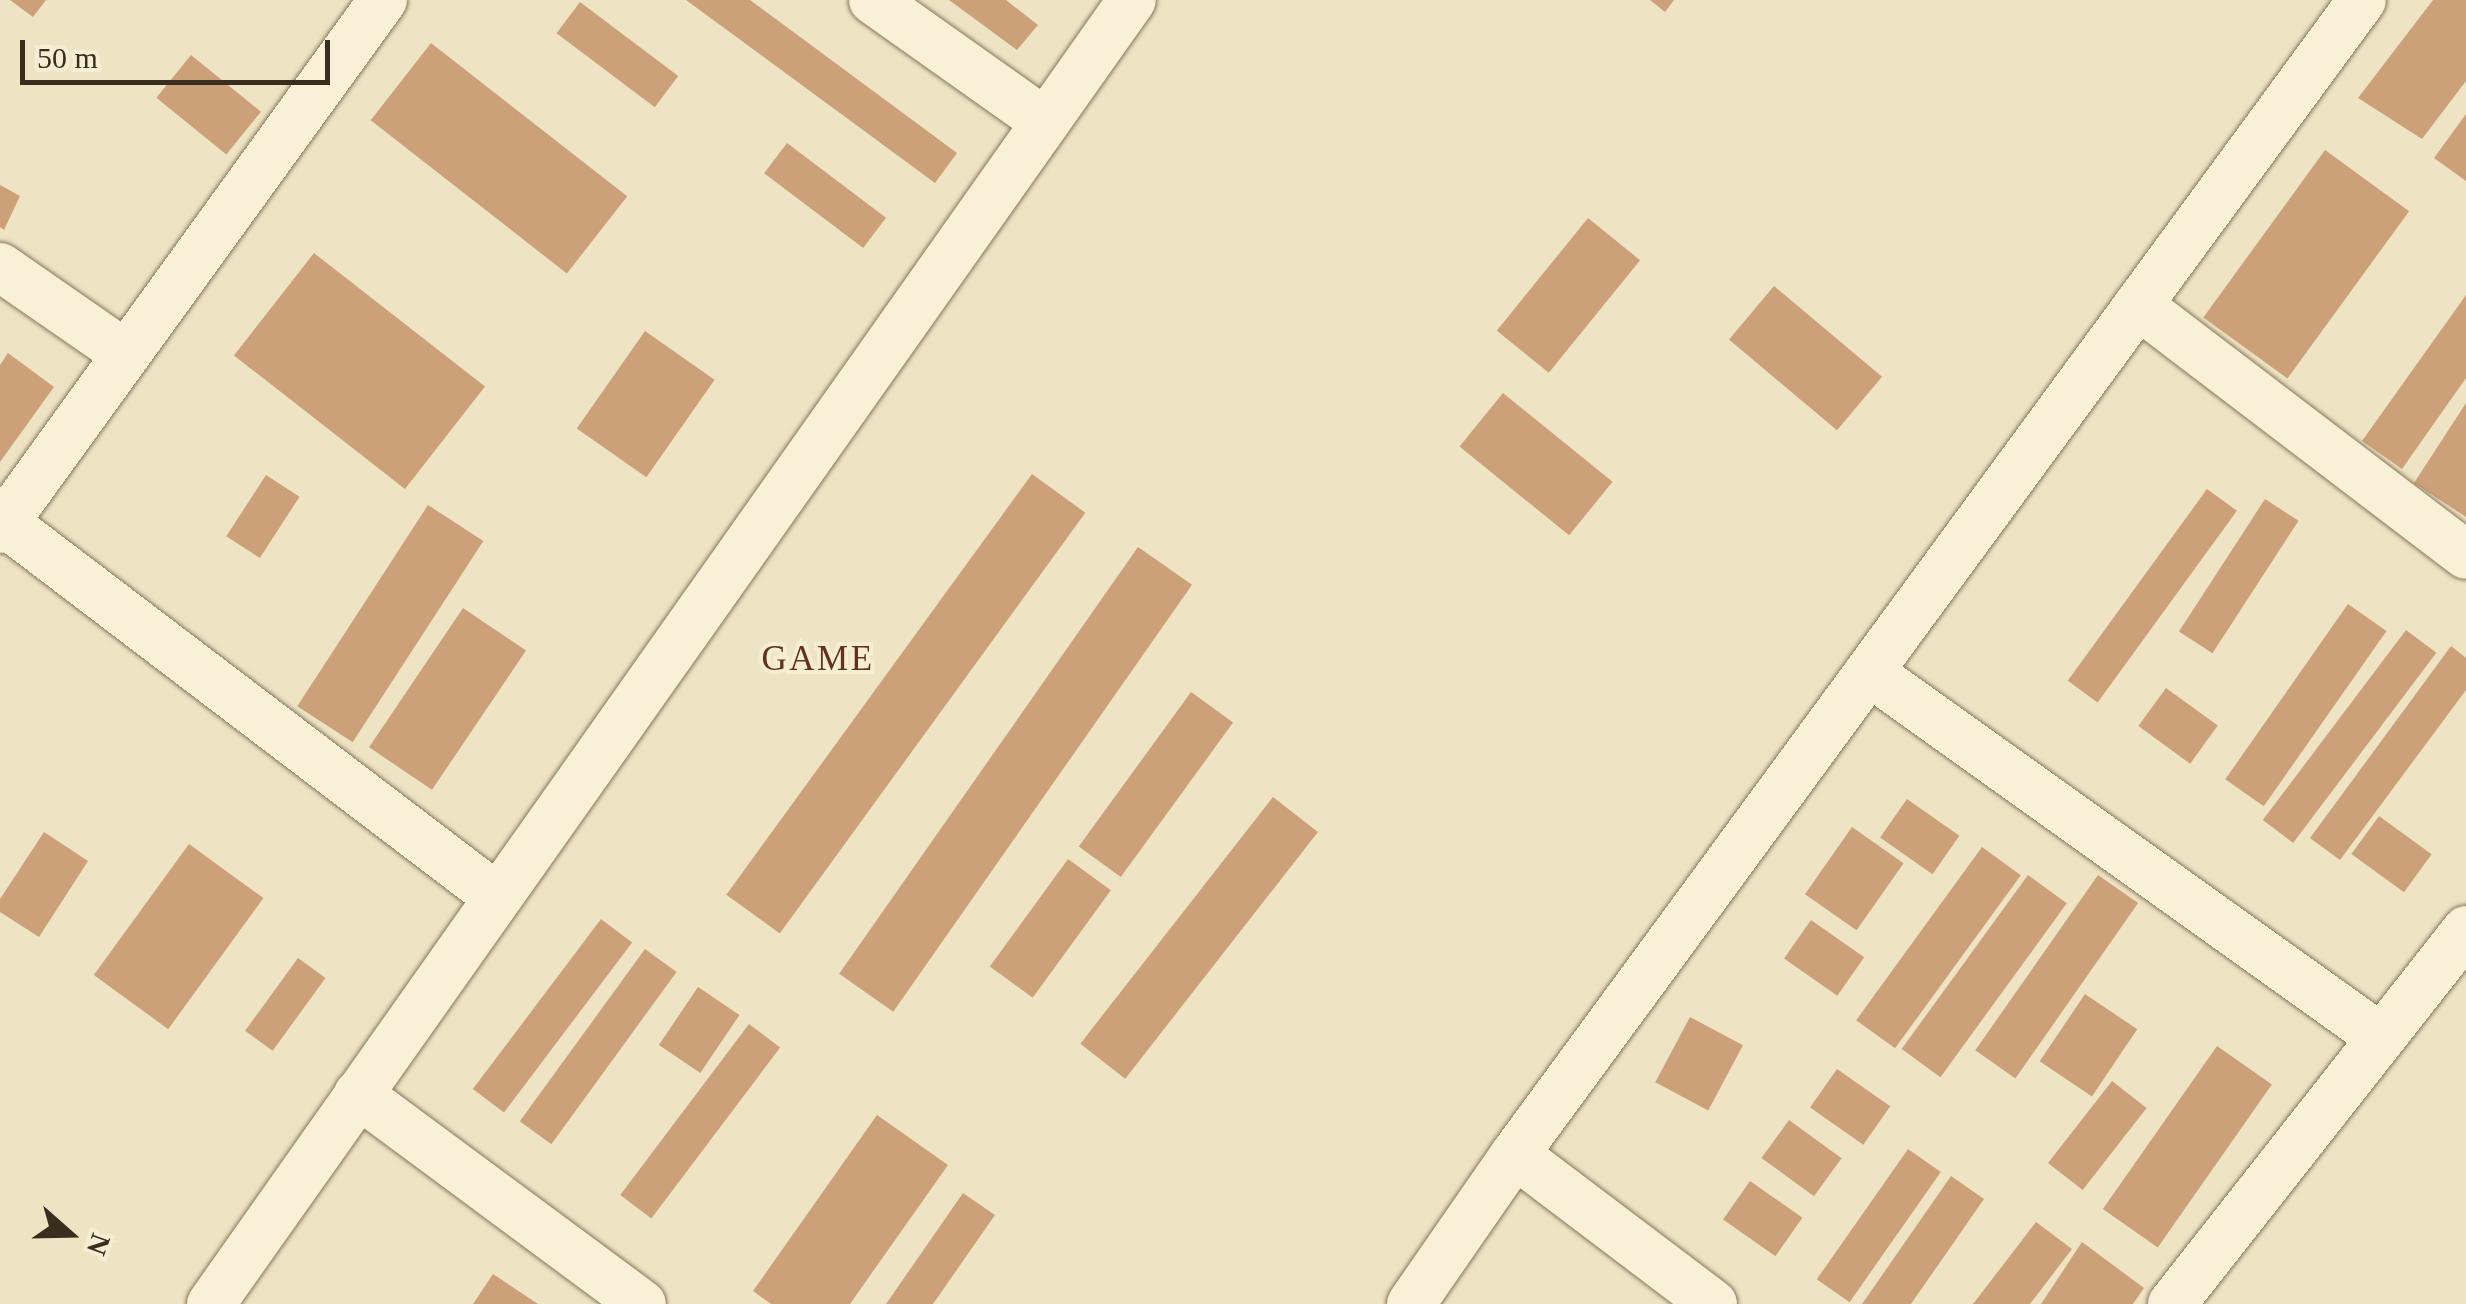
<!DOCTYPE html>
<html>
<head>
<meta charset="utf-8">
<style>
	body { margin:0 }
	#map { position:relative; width:2466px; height:1304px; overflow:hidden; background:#eee4c4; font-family:Georgia,serif }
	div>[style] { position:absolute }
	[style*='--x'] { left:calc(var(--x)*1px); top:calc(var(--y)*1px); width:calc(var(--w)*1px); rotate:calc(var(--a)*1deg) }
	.building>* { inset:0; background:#cca179; transform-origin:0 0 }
	.roads { filter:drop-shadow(0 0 2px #89765a) drop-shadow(0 0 2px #89765a) }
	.minor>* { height:48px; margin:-24px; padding:0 24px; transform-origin:24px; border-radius:24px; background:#f9f1d7 }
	span { translate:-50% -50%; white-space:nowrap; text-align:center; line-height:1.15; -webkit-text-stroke:8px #f6eed3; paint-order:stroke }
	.quarter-label { font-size:35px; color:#65311d; letter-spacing:2.5px }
	.north { position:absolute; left:20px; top:1184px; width:100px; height:100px; -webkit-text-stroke:8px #f6eed3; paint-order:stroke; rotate:110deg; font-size:28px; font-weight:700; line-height:40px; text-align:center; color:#392d1e }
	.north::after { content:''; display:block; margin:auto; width:35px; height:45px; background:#392d1e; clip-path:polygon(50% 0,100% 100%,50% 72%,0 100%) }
	.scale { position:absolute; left:20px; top:40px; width:310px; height:45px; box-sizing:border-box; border:5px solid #392d1e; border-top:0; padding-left:12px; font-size:30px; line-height:35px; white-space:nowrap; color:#392d1e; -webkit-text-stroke:8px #f6eed3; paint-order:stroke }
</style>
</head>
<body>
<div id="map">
	<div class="building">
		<i style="clip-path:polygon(10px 0,46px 0,33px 17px)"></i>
		<i style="clip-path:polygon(686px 0,750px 0,957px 153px,935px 183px)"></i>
		<i style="clip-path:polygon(949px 0,1006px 0,1038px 25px,1017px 50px)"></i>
		<i style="clip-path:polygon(1650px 0,1674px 0,1665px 12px)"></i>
		<i style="clip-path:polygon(2433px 0,2466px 0,2466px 81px,2422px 139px,2358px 98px)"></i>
		<i style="left:580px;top:2px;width:123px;height:39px;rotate:37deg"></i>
		<i style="left:431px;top:43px;width:249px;height:98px;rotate:38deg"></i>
		<i style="left:191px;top:55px;width:90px;height:55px;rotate:39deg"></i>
		<i style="clip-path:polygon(2466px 114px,2466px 181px,2434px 158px)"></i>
		<i style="left:787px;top:143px;width:124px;height:38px;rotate:37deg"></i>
		<i style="left:2325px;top:150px;width:104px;height:207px;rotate:36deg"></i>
		<i style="clip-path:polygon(0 185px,20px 196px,4px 230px,0 227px)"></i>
		<i style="left:1588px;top:218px;width:67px;height:145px;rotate:39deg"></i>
		<i style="left:314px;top:253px;width:217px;height:130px;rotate:38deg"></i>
		<i style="left:1774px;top:286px;width:141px;height:70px;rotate:40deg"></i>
		<i style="clip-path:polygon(2466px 295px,2466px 378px,2402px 469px,2362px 441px)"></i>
		<i style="left:645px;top:331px;width:85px;height:119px;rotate:35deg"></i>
		<i style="clip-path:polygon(8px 353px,54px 387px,0 462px,0 365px)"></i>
		<i style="left:1503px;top:393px;width:141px;height:69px;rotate:39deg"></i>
		<i style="clip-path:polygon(2466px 403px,2466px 517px,2414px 483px)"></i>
		<i style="left:1032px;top:474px;width:66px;height:520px;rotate:36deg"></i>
		<i style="left:266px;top:475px;width:40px;height:73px;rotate:33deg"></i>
		<i style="left:2207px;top:489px;width:37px;height:237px;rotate:36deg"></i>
		<i style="left:2265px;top:499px;width:40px;height:158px;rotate:33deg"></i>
		<i style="left:428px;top:505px;width:66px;height:240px;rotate:33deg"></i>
		<i style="left:1138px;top:547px;width:66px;height:521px;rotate:35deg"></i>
		<i style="left:2348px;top:604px;width:47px;height:214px;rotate:35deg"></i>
		<i style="left:463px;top:608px;width:76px;height:168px;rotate:34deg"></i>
		<i style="left:2406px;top:630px;width:38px;height:238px;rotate:37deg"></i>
		<i style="clip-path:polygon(2451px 646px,2466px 658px,2466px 690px,2340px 860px,2310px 838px)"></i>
		<i style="left:2166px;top:688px;width:64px;height:47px;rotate:36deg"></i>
		<i style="left:1191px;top:692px;width:52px;height:191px;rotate:36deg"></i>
		<i style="left:1273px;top:797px;width:57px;height:313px;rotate:38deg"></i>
		<i style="left:1907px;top:799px;width:64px;height:47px;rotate:35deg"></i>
		<i style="left:2379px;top:816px;width:65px;height:47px;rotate:36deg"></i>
		<i style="left:1852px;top:827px;width:63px;height:82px;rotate:35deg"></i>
		<i style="clip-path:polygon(44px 832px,88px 861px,39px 937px,0 912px,0 899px)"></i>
		<i style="left:189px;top:844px;width:92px;height:162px;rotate:36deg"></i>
		<i style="left:1982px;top:847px;width:48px;height:214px;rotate:36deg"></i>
		<i style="left:1068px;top:859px;width:53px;height:133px;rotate:36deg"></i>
		<i style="left:2028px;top:875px;width:48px;height:215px;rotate:36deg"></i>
		<i style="left:2098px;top:875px;width:49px;height:214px;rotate:35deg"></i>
		<i style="left:601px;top:919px;width:39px;height:213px;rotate:37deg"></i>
		<i style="left:1811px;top:920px;width:65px;height:47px;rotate:35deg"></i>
		<i style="left:645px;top:949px;width:39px;height:213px;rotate:36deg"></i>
		<i style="left:298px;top:958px;width:34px;height:90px;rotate:36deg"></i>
		<i style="left:698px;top:987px;width:50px;height:70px;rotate:34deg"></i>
		<i style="left:2085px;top:994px;width:63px;height:81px;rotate:34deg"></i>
		<i style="left:1690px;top:1017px;width:60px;height:74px;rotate:28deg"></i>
		<i style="left:749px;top:1024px;width:39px;height:214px;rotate:37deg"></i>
		<i style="left:2217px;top:1046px;width:67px;height:199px;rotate:35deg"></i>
		<i style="left:1837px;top:1069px;width:65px;height:47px;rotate:35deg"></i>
		<i style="left:2112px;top:1081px;width:44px;height:104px;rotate:38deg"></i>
		<i style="clip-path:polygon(877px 1115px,948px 1165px,850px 1304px,771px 1304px,753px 1291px)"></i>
		<i style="left:1789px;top:1120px;width:65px;height:47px;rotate:36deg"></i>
		<i style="left:1908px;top:1149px;width:40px;height:159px;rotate:35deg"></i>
		<i style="clip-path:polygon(1951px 1176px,1984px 1199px,1911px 1304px,1862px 1304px)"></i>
		<i style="left:1750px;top:1181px;width:64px;height:47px;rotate:35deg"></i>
		<i style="clip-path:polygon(963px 1193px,995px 1215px,933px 1304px,886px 1304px)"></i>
		<i style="clip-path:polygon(2036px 1222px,2072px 1249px,2030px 1304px,1973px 1304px)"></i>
		<i style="clip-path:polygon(2082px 1242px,2144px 1288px,2133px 1304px,2041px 1304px)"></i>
		<i style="clip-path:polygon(493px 1274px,538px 1304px,473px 1304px)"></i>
	</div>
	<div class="roads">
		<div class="minor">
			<i style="--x:873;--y:0;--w:211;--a:35.3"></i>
			<i style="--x:0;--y:267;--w:151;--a:34.7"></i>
			<i style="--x:2138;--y:305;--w:412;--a:37.3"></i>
			<i style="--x:5;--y:523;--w:613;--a:37.24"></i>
			<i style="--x:0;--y:529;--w:653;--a:-54.1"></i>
			<i style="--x:1869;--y:672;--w:628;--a:35.54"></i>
			<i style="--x:358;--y:1094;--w:353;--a:36.5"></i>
			<i style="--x:211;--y:1304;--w:1596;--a:-54.77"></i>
			<i style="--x:1411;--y:1304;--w:183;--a:-55.3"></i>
			<i style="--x:1713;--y:1304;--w:248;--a:-142.9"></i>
			<i style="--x:1515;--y:1154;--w:1431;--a:-53.72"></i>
			<i style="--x:2172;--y:1304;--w:476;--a:-51.8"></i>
		</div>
	</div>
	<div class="quarter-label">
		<span style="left:818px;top:659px">GAME</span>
	</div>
	<div class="north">N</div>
	<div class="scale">50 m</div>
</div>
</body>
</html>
